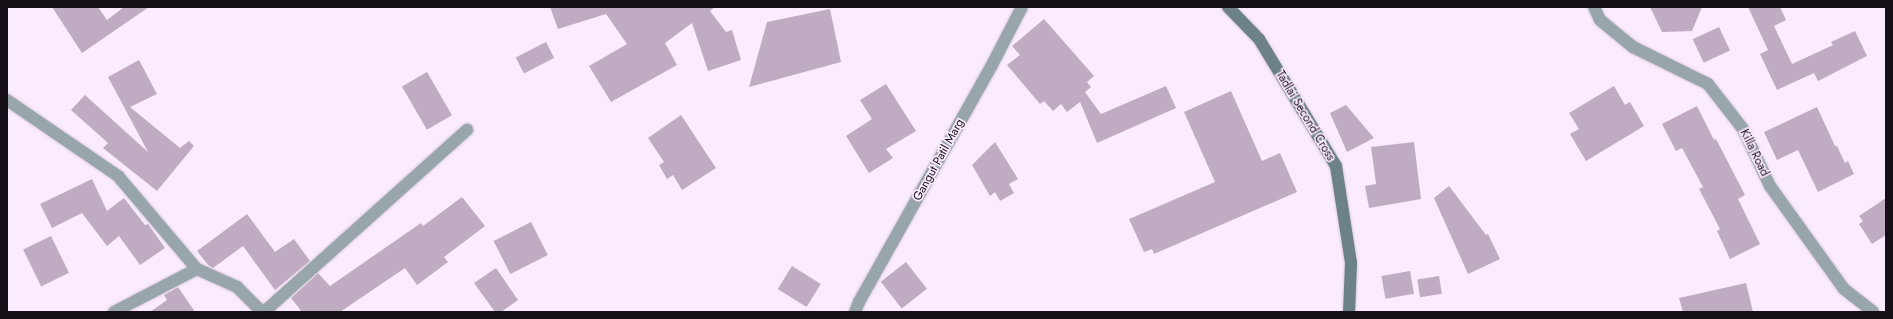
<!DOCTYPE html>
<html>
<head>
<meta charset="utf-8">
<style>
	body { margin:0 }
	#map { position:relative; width:1893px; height:319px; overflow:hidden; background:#fbebfe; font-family:Jost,sans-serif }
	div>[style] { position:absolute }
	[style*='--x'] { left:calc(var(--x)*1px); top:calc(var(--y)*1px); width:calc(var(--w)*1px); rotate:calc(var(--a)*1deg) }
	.building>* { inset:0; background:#bfacc2; transform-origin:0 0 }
	.roads { filter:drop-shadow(0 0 1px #d6c8d9) drop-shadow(0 0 1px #d6c8d9) }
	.minor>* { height:12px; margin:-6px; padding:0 6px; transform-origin:6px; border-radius:6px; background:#98a5aa }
	.tertiary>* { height:12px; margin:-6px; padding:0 6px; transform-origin:6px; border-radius:6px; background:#98a5aa }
	.secondary>* { height:12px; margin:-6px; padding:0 6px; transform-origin:6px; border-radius:6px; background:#6d8188 }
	span { translate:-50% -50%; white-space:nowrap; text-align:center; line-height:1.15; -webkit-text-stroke:3.5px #fbebfe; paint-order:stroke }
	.street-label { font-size:12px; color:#160f17 }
	.frame { position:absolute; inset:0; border:8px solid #160f17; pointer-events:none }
</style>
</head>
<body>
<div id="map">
	<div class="building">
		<i style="clip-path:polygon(52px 7px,98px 7px,107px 20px,124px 7px,149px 7px,82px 53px)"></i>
		<i style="clip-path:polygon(550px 7px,715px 7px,710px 11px,726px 32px,732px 30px,741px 60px,708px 71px,692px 23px,665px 43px,677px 65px,611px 102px,589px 66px,627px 44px,606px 14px,558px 29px)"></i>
		<i style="clip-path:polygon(1650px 7px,1702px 7px,1692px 31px,1662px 32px)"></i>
		<i style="clip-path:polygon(1748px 7px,1780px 7px,1786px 20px,1774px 26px,1792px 64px,1833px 45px,1831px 42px,1855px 31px,1867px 56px,1818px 81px,1814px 73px,1777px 90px,1760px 54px,1768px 50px)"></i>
		<i style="clip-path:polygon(830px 9px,841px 62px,749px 87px,767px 22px)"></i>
		<i style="clip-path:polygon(1044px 19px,1094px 76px,1087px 82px,1091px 87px,1085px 92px,1101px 114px,1166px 86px,1176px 108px,1097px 143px,1080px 102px,1067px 112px,1061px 104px,1053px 111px,1044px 101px,1040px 104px,1007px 65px,1020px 55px,1012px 46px)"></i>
		<i style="left:1719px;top:27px;width:26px;height:29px;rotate:65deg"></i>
		<i style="left:546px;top:42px;width:18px;height:34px;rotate:63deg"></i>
		<i style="clip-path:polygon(139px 60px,157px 94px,130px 107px,180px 148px,189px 141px,194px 146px,157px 191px,103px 148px,108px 143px,71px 110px,85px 95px,148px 152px,108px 77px)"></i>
		<i style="left:427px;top:72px;width:50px;height:29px;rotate:60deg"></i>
		<i style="clip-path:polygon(886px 84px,916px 131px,886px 149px,893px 158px,869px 173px,846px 136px,872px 119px,860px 100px)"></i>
		<i style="clip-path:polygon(1614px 86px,1625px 105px,1630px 102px,1644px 126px,1586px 161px,1570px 134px,1579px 129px,1569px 113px)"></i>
		<i style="clip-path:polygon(1231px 91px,1262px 161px,1280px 153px,1297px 192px,1154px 254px,1152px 249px,1144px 252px,1129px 219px,1215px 182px,1184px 112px)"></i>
		<i style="clip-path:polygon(1346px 105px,1374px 138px,1347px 152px,1330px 113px)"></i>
		<i style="clip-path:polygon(1697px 106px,1714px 140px,1716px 139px,1745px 195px,1738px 199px,1760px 244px,1730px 259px,1717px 231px,1720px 229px,1699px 189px,1703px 187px,1682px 148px,1676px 151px,1662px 124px)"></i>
		<i style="clip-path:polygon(1817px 107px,1835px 146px,1837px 146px,1845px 163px,1848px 161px,1854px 174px,1818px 192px,1798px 150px,1777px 160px,1764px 132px)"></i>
		<i style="clip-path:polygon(681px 115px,716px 168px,682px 190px,673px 175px,667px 179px,659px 165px,664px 162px,648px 138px)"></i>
		<i style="clip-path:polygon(995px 142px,1018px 179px,1009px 184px,1014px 193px,1000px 201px,995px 192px,990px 196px,972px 165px)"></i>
		<i style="clip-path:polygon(1414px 142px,1421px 199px,1369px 208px,1365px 186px,1376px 184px,1371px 147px)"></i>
		<i style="clip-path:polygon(92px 179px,107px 211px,124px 198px,145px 225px,148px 224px,165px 248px,140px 265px,119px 236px,107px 246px,82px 213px,52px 228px,40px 204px)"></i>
		<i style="clip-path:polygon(1449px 186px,1486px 235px,1488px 234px,1500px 259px,1468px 274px,1434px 198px)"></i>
		<i style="clip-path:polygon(462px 197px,485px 226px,444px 257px,448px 262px,417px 285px,405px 268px,340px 312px,302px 312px,291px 298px,318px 273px,330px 286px,421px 223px,423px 226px)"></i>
		<i style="clip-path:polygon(1886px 198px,1886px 235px,1872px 244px,1859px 224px,1863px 221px,1859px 216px)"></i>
		<i style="clip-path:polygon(247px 214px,275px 252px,294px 239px,310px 261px,275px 290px,243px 246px,213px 268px,209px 266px,197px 251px)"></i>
		<i style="left:531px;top:222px;width:37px;height:42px;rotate:63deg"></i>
		<i style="left:51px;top:236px;width:41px;height:31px;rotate:64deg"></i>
		<i style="left:906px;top:262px;width:34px;height:32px;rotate:52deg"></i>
		<i style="left:792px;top:266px;width:34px;height:27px;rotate:32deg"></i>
		<i style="clip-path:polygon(496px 268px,518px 300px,501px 312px,495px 312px,474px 283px)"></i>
		<i style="left:1410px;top:271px;width:23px;height:29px;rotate:80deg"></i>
		<i style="left:1439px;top:276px;width:18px;height:22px;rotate:81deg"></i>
		<i style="clip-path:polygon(1746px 283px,1753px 312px,1683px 312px,1679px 298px)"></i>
		<i style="clip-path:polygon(178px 287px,195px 312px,150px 312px,167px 300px,164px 295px)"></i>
	</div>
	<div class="roads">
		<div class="minor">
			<i style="--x:114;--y:312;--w:93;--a:-27.4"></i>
			<i style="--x:264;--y:312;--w:273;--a:-41.9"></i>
		</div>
		<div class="tertiary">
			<i style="--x:1594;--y:7;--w:14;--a:65"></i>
			<i style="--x:1600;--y:20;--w:43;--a:39.3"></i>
			<i style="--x:1633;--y:47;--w:84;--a:26.3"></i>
			<i style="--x:1708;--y:84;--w:57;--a:52.1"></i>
			<i style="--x:1743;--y:129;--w:63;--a:64.7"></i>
			<i style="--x:1770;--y:186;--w:127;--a:54.3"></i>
			<i style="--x:1844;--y:289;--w:37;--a:38"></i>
			<i style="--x:7;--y:100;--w:135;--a:34.4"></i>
			<i style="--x:118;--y:176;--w:122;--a:49.7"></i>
			<i style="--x:197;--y:269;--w:44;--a:24.2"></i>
			<i style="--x:237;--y:287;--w:35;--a:45"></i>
			<i style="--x:855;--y:312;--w:11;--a:-68"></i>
			<i style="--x:859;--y:302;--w:272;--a:-60.7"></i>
			<i style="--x:992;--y:65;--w:65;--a:-62.7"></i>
		</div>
		<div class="secondary">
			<i style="--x:1228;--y:7;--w:45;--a:45.9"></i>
			<i style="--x:1259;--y:39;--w:149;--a:58.8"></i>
			<i style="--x:1336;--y:166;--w:98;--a:81.2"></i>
			<i style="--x:1351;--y:263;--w:49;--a:92.3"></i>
		</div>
	</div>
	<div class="street-label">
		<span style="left:1305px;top:116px;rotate:59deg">Tadlai Second Cross</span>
		<span style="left:1754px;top:153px;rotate:64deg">Killa Road</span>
		<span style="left:939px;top:160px;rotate:-61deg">Gangut Patil Marg</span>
	</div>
	<div class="frame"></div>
</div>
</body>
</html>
